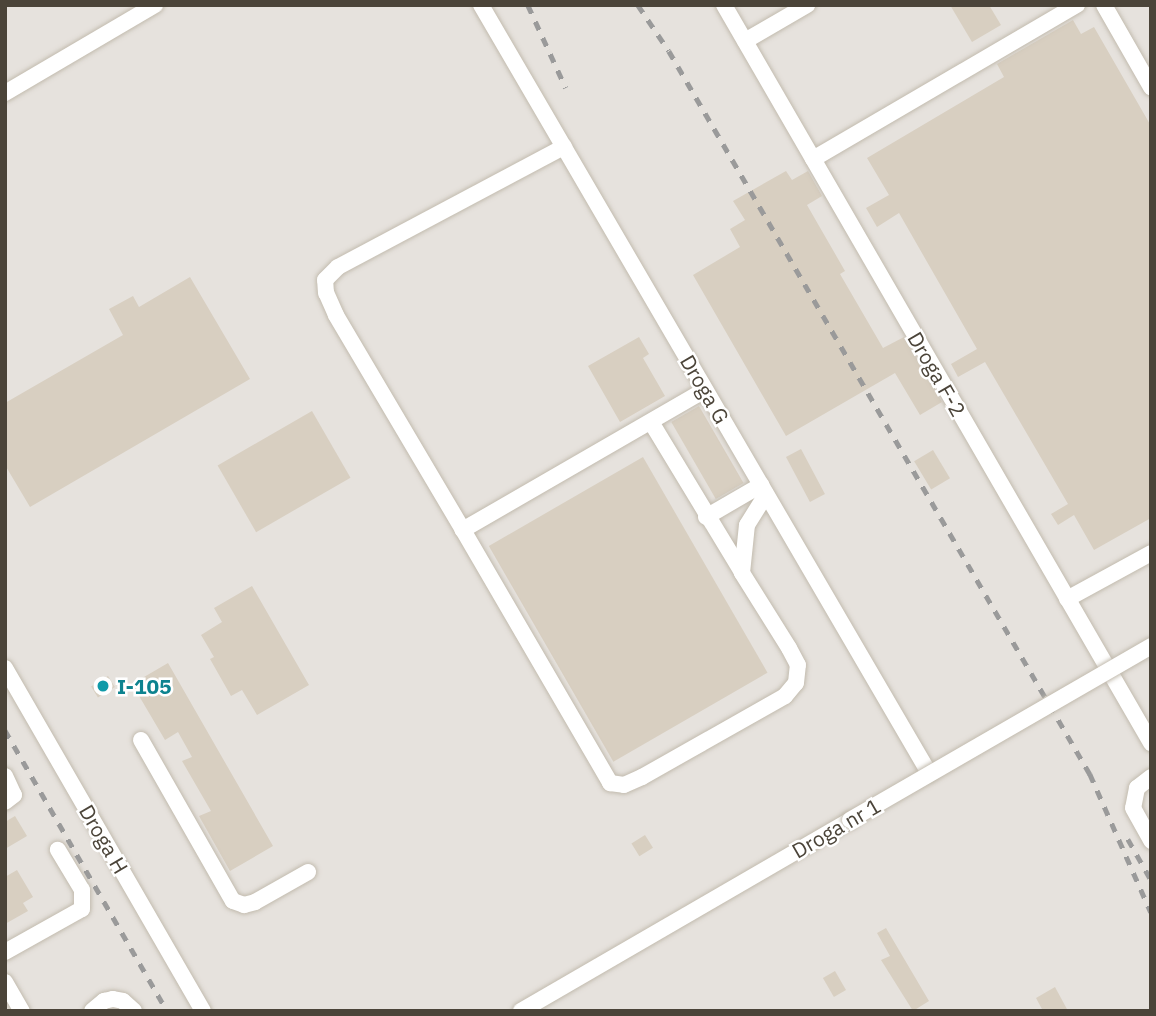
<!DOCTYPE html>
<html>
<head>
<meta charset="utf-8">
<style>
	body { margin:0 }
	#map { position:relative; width:1156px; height:1016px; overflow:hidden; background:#f6f3ec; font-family:"IBM Plex Sans",sans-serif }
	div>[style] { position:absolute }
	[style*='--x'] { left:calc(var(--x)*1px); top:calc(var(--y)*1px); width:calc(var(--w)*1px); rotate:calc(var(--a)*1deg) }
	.industrial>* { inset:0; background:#e6e2dd; transform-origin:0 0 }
	.building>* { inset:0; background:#d8cfc1; transform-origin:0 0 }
	.roads { filter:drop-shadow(0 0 2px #c2bbae) drop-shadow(0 0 2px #c2bbae) }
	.minor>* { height:16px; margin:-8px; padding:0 8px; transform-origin:8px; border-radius:8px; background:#fff }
	.rail>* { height:4.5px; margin-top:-2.25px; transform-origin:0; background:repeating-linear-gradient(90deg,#9a9a9a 0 9px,transparent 0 18px) }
	.bridges { filter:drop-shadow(0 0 2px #c2bbae) drop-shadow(0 0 2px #c2bbae) }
	.minor-bridge>* { height:16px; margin:-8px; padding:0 8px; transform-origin:8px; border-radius:8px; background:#fff }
	.dots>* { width:19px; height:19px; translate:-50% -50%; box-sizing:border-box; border:4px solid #fff; border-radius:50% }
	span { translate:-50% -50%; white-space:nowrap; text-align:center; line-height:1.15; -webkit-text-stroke:5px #fff; paint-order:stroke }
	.street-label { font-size:21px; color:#4b4439 }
	.culture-label { font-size:21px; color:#0d838f; font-weight:700 }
	.left { translate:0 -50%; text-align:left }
	.frame { position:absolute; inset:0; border:7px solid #4b4439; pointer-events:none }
</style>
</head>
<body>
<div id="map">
	<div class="industrial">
		<i style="left:5px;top:5px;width:1146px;height:1006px"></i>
	</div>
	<div class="building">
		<i style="clip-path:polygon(950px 5px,989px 5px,1001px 25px,972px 42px)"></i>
		<i style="clip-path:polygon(1073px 20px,1081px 34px,1094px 27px,1151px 126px,1151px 518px,1094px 550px,1074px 515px,1058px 525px,1051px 514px,1068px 504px,985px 362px,958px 377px,951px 364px,977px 349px,899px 213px,877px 227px,866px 208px,889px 195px,867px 158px,1004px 77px,997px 64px)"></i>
		<i style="clip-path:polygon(786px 171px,792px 180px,808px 171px,822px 196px,807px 205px,845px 271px,840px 274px,883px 348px,904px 337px,942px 402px,920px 415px,895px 373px,786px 436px,693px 275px,740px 247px,730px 229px,745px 220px,733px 201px)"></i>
		<i style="clip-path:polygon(190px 277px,250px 379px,30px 507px,5px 465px,5px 403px,123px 335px,109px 309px,133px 296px,139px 307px)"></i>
		<i style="clip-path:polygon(639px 337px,649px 354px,643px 358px,665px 396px,620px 422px,588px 366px)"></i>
		<i style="left:699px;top:406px;width:89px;height:32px;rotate:60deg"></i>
		<i style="left:312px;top:411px;width:77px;height:109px;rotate:60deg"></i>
		<i style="left:801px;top:449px;width:51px;height:17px;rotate:62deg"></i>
		<i style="left:933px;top:450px;width:33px;height:22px;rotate:59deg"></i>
		<i style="left:643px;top:457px;width:249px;height:178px;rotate:60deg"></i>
		<i style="clip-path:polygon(252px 586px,309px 685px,257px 715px,242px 690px,231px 696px,210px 659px,214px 657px,201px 635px,222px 622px,214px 608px)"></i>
		<i style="clip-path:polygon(168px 663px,273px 846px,230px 871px,199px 816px,211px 811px,182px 761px,192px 757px,178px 732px,165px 740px,132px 684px)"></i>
		<i style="left:108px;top:676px;width:13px;height:20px;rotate:58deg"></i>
		<i style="clip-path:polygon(15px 816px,27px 836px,5px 849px,5px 822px)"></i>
		<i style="left:645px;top:835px;width:15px;height:16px;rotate:58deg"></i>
		<i style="clip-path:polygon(17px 870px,33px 897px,23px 903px,28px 911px,5px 924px,5px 877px)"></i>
		<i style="clip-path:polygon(886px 928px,929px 1001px,913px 1011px,881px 960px,890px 956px,877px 933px)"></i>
		<i style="left:835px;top:971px;width:22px;height:14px;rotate:60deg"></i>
		<i style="clip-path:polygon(1055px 987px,1068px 1011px,1043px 1011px,1036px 998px)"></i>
	</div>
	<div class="roads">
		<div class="minor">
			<i style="--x:481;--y:5;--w:889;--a:59.74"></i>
			<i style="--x:724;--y:5;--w:853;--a:59.95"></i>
			<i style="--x:1104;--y:5;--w:95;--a:60.2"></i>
			<i style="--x:745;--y:41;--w:72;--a:-30.1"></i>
			<i style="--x:5;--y:93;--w:174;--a:-30.4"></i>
			<i style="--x:813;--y:159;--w:306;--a:-30.3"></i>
			<i style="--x:705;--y:390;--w:280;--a:150"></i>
			<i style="--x:463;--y:530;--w:293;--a:59.8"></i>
			<i style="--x:610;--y:783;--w:14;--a:8"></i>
			<i style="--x:624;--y:785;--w:20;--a:-24"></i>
			<i style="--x:642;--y:777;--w:164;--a:-29.5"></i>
			<i style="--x:785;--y:696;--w:17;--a:-50"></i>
			<i style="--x:796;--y:683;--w:18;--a:-84"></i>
			<i style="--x:798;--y:665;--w:19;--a:-118"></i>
			<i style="--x:789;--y:648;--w:89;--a:-122.1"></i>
			<i style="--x:742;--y:573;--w:48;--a:-84.1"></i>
			<i style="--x:747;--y:525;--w:36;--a:-58"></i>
			<i style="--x:651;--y:422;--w:175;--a:58.8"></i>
			<i style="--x:706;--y:517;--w:64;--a:-30.2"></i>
			<i style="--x:463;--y:530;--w:250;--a:-120.6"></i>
			<i style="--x:336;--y:315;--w:24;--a:-114"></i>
			<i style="--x:326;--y:293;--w:13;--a:-94"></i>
			<i style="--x:325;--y:280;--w:18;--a:-45"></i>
			<i style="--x:338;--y:267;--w:256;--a:-28"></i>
			<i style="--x:1067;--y:599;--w:96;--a:-28.7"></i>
			<i style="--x:5;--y:668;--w:396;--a:60"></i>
			<i style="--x:141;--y:740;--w:185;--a:60.3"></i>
			<i style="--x:233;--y:901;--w:12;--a:20"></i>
			<i style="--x:244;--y:905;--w:11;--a:-15"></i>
			<i style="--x:255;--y:902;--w:61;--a:-29.5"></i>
			<i style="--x:5;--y:776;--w:21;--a:65"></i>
			<i style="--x:14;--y:795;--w:11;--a:142"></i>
			<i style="--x:1151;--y:777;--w:18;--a:142"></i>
			<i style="--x:1137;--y:788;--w:20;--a:101"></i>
			<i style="--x:1133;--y:808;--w:38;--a:61"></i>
			<i style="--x:5;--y:952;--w:88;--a:-29.2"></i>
			<i style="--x:82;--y:909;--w:19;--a:-90"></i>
			<i style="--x:82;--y:890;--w:47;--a:-121"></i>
			<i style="--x:5;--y:982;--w:34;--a:60"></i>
			<i style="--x:92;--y:1011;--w:16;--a:-40"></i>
			<i style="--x:104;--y:1001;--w:9;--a:-13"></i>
			<i style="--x:113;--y:999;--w:10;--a:11"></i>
			<i style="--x:123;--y:1001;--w:15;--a:42"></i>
			<i style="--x:521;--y:1011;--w:380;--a:-30.1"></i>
		</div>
	</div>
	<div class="rail">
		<i style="--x:528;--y:5;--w:91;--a:65.4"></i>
		<i style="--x:638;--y:5;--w:55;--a:56"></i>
		<i style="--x:669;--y:51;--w:837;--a:59.79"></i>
		<i style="--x:1090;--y:774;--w:151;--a:66.2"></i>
		<i style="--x:5;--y:730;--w:324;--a:60"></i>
		<i style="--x:1128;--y:839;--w:45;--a:60.6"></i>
	</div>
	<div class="bridges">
		<div class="minor-bridge">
			<i style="--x:850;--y:820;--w:348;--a:-30"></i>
		</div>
	</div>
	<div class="dots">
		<i style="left:103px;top:686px;background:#0f9aa8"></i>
	</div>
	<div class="street-label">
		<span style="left:937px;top:374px;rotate:60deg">Droga F-2</span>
		<span style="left:705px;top:389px;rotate:60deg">Droga G</span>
		<span style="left:836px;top:828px;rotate:-30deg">Droga nr 1</span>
		<span style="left:104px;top:839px;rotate:60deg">Droga H</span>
	</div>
	<div class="culture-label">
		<span class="left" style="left:117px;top:686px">I-105</span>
	</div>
	<div class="frame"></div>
</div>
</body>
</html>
